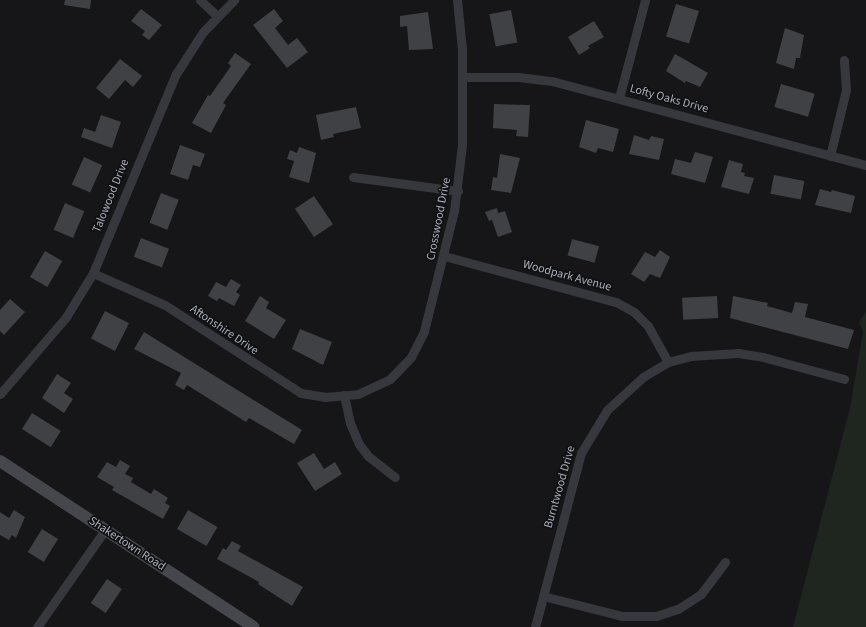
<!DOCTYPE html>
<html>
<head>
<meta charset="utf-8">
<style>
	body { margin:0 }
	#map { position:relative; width:866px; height:627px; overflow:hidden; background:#161618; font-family:"Source Sans 3",sans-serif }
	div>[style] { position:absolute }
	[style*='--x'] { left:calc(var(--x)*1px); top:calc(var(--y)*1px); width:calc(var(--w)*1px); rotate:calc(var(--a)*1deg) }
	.green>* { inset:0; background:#1e261f }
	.building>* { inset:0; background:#404145; transform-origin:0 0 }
	.street>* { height:9px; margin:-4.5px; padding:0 4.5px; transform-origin:4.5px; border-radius:4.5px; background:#37383d }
	.secondary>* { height:12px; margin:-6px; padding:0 6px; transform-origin:6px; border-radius:6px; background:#45474d }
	span { translate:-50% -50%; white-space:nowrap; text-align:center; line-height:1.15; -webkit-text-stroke:3.5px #111113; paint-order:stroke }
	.street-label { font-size:12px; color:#a8adb8 }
</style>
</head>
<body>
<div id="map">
	<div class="green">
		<i style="clip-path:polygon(866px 312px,866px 627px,793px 627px,850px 408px,863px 332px,859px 322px)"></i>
	</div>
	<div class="building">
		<i style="clip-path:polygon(65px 0,91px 0,90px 9px,64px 5px)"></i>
		<i style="left:676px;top:4px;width:24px;height:34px;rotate:17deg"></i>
		<i style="clip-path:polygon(141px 9px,162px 25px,149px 40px,142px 35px,145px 31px,131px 21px)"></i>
		<i style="clip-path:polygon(274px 9px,283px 21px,275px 28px,288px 45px,297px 38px,308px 52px,287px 68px,253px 25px)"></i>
		<i style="left:511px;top:10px;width:33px;height:22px;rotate:79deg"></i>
		<i style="clip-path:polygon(428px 12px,433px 49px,409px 50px,407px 26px,400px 27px,400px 16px)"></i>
		<i style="clip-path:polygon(594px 21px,604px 37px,588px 46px,590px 48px,579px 55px,568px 37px)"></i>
		<i style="clip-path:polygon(785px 28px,804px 35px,800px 58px,796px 58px,794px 69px,776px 63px)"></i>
		<i style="clip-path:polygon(235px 53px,251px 64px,223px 103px,226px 105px,211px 133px,192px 123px,208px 95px,210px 96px,231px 66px,228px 63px)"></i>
		<i style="clip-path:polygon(675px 54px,708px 73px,700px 87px,686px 81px,685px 83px,666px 71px)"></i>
		<i style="clip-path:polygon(120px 59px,142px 76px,133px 87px,125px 80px,109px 99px,96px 88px)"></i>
		<i style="left:781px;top:84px;width:35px;height:24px;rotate:16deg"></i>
		<i style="clip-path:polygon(494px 104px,530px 105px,528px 137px,516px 136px,517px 130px,493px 128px)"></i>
		<i style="clip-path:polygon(356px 107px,361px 128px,333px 134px,334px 137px,321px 140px,316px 115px)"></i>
		<i style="clip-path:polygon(101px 115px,121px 122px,112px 148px,81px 137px,84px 128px,95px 132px)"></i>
		<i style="clip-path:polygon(586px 120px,619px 129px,613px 152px,598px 148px,596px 153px,579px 147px)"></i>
		<i style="clip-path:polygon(634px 135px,649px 140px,651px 136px,664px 139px,659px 160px,629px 154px)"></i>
		<i style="clip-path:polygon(180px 145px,205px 154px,200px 167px,193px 165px,188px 180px,170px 174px)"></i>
		<i style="clip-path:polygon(299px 147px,316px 153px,309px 183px,289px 177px,294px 161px,287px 159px,290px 150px,297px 153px)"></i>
		<i style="clip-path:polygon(695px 152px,713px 157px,705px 183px,671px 174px,675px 159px,691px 163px)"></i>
		<i style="clip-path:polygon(500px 154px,520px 158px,511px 193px,491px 190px,493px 177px,497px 178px)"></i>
		<i style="left:84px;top:157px;width:20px;height:30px;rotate:24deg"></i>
		<i style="clip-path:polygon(729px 160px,743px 164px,741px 172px,745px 173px,744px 176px,754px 178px,749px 194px,721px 187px)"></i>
		<i style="left:774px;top:175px;width:31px;height:19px;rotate:11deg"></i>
		<i style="clip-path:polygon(820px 189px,831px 192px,832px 190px,855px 196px,851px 213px,815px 205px)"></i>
		<i style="left:161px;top:193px;width:19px;height:32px;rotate:21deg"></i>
		<i style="left:314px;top:196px;width:34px;height:23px;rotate:56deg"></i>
		<i style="left:65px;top:203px;width:21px;height:29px;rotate:23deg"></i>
		<i style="clip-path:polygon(497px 208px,498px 213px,505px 211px,512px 232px,498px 237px,492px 220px,489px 221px,485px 212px)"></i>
		<i style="left:141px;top:238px;width:30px;height:20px;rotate:21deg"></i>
		<i style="left:572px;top:239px;width:28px;height:17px;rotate:15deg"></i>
		<i style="clip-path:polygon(660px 250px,670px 257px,660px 278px,650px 274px,644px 282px,631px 274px,645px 252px,655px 257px)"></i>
		<i style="left:45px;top:251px;width:20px;height:30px;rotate:30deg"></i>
		<i style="clip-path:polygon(231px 279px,241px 285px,236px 292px,240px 295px,234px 306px,219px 298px,217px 301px,208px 296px,216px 282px,226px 287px)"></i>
		<i style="clip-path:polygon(260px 296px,269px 302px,266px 308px,286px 320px,274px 339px,245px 321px)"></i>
		<i style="left:717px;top:296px;width:22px;height:35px;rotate:87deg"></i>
		<i style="clip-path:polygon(733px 296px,768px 303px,767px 306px,792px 313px,795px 302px,808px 304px,805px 317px,854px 330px,848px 349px,730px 318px)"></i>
		<i style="clip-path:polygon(10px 299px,25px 312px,4px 335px,0 331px,0 310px)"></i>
		<i style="left:105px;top:311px;width:27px;height:31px;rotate:27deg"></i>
		<i style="clip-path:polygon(300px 329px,332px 342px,323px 365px,292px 349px)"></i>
		<i style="clip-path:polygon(144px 332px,302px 430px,294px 444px,249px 418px,246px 422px,187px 385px,184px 390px,175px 385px,181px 373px,134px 349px)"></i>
		<i style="clip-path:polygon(57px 374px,71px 383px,64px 393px,73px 399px,64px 413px,42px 398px)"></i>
		<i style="left:32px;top:413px;width:34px;height:19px;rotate:32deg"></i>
		<i style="clip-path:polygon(314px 453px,324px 469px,335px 462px,342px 474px,315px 491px,297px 463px)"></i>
		<i style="clip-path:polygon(120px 460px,130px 466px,125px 474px,133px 478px,131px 482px,151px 494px,154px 489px,168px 498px,165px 503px,170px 506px,163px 519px,112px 490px,114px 487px,97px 477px,107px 462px,116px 467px)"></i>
		<i style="clip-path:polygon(14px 510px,25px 517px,16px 538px,12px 535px,9px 540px,0 535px,0 512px,9px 518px)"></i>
		<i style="left:188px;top:510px;width:34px;height:22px;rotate:30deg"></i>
		<i style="left:42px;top:529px;width:19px;height:27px;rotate:32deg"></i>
		<i style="clip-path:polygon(232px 541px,241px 546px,238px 551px,303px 587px,292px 606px,258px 584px,259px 582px,217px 559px,223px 548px,226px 550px)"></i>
		<i style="left:107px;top:579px;width:18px;height:29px;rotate:34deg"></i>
	</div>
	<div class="street">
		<i style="--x:200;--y:0;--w:23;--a:43"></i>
		<i style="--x:462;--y:77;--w:56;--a:0"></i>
		<i style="--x:518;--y:77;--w:34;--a:7"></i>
		<i style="--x:552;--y:81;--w:325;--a:15"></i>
		<i style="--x:619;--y:98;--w:101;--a:-75.1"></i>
		<i style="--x:830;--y:156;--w:68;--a:-76.4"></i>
		<i style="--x:846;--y:90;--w:30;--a:-94"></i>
		<i style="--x:353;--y:177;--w:106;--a:7.6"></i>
		<i style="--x:444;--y:256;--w:178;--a:15"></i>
		<i style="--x:616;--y:302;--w:21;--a:29"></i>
		<i style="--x:634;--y:312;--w:20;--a:45"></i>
		<i style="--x:648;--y:326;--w:41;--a:60.9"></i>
		<i style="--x:93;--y:273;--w:79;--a:24"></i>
		<i style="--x:165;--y:305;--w:162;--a:32.9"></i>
		<i style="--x:301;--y:393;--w:24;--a:9"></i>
		<i style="--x:325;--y:397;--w:33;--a:-5"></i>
		<i style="--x:358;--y:394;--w:35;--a:-25"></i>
		<i style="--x:390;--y:379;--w:30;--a:-46"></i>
		<i style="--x:411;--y:357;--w:29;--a:-63"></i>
		<i style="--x:424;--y:331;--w:124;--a:-76"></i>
		<i style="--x:454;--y:211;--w:66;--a:-83.1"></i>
		<i style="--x:462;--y:145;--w:96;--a:-90"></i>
		<i style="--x:462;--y:49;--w:49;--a:-95.8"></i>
		<i style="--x:0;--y:394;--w:101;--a:-49.4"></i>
		<i style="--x:66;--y:317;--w:52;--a:-58.5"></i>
		<i style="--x:93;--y:273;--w:216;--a:-67.4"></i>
		<i style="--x:176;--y:74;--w:50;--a:-57.3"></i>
		<i style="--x:203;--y:32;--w:45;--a:-45.9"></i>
		<i style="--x:344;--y:395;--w:29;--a:78"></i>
		<i style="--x:350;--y:423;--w:23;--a:67"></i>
		<i style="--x:359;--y:444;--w:15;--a:53"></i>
		<i style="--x:368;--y:456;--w:34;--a:38"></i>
		<i style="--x:543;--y:596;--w:81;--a:14.2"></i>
		<i style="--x:622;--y:616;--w:34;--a:0"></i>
		<i style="--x:656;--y:616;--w:23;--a:-18"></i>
		<i style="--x:678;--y:609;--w:27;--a:-33"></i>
		<i style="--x:701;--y:594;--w:40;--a:-53"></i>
		<i style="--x:37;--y:627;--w:118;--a:-55"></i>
		<i style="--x:535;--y:627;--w:180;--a:-75.2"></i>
		<i style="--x:581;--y:453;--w:50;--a:-58.8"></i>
		<i style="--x:607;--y:410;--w:49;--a:-42.5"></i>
		<i style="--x:643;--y:377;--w:29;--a:-31"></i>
		<i style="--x:668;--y:362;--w:24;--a:-15"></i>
		<i style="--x:691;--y:356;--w:47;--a:-3.7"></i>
		<i style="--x:738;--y:353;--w:25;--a:9"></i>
		<i style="--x:763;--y:357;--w:84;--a:15.2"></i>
	</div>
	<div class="secondary">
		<i style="--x:0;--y:461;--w:303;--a:33.2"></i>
	</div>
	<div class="street-label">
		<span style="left:669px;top:99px;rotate:15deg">Lofty Oaks Drive</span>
		<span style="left:111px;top:196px;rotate:-68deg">Talowood Drive</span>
		<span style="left:439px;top:219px;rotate:-79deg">Crosswood Drive</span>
		<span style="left:567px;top:276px;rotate:15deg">Woodpark Avenue</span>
		<span style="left:224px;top:330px;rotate:34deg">Aftonshire Drive</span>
		<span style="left:560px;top:487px;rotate:-74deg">Burntwood Drive</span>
		<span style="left:127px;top:544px;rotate:33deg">Shakertown Road</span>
	</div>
</div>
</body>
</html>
